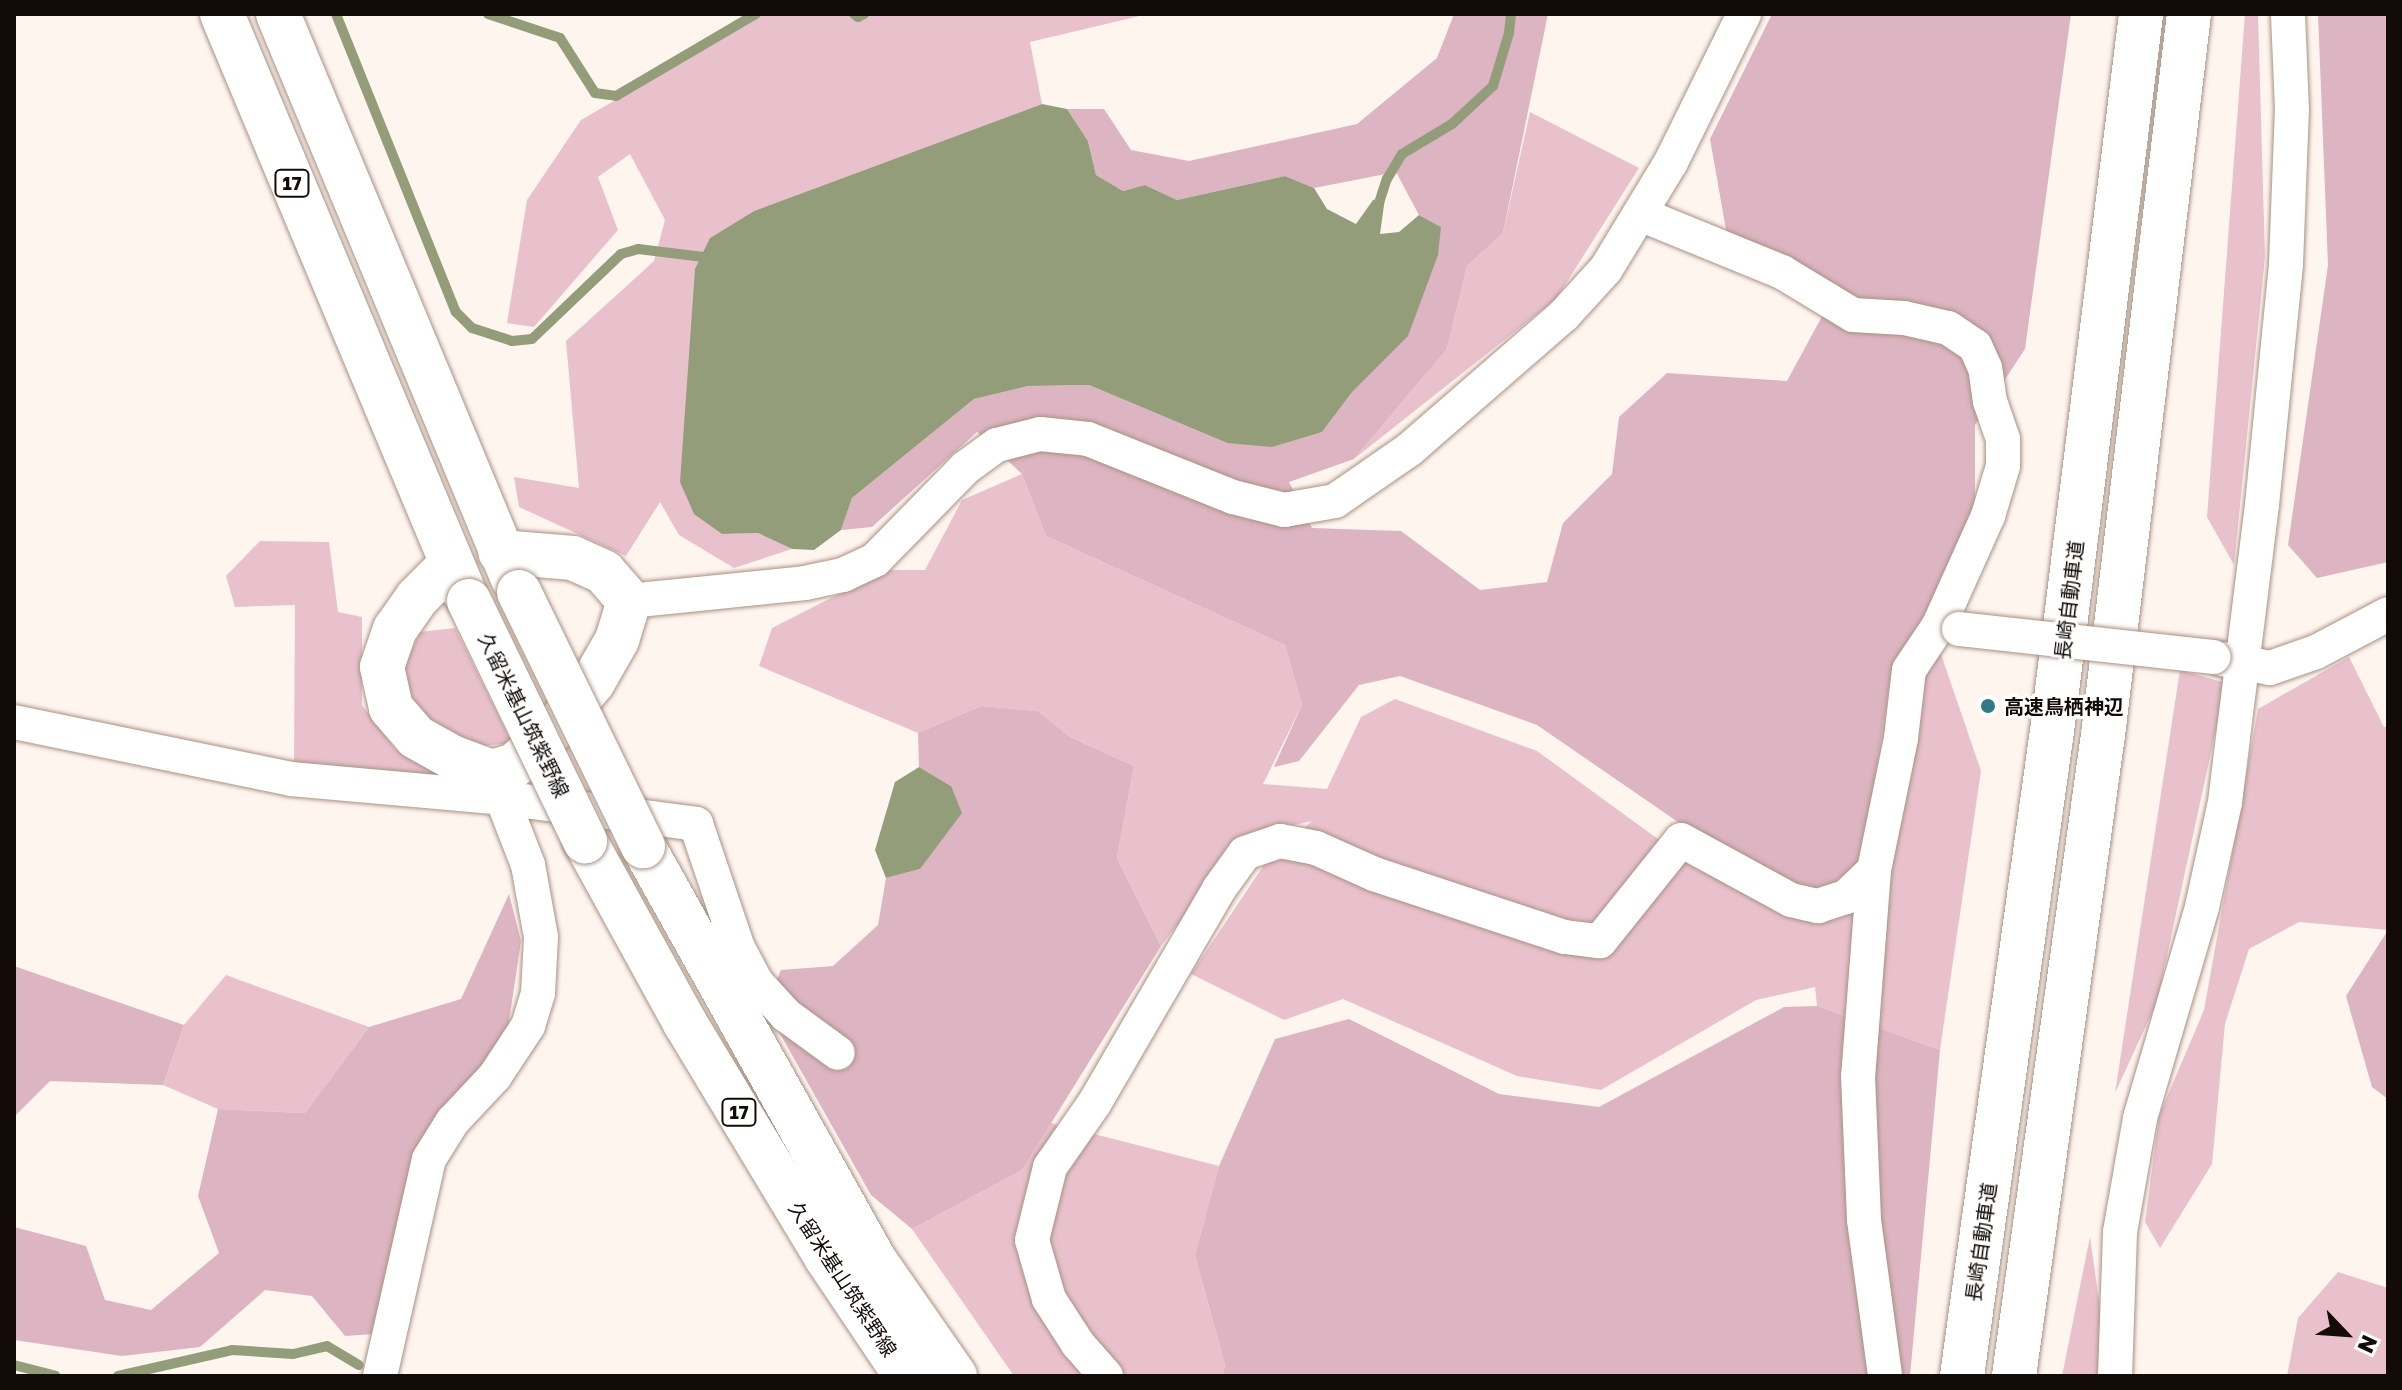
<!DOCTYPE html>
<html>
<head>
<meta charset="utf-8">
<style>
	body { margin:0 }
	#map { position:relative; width:2402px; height:1390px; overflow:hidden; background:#fff5ef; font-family:"Golos Text","Noto Sans JP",sans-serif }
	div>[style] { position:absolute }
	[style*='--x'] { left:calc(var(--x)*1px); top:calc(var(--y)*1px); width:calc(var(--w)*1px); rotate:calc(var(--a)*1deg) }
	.green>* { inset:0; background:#e9c1cd }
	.forest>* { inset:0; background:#ddb4c1 }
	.water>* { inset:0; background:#949d7a }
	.stream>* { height:10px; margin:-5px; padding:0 5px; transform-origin:5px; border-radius:5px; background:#949d7a }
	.roads { filter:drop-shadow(0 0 2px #a79282) drop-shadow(0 0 2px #a79282) }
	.street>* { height:34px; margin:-17px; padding:0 17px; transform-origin:17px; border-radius:17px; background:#fff }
	.primary>* { height:44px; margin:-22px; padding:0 22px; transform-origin:22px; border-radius:22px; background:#fff }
	.highway>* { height:44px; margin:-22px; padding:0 22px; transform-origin:22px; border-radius:22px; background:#fff }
	.bridges { filter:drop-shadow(0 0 2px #a79282) drop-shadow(0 0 2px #a79282) }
	.street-bridge>* { height:34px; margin:-17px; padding:0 17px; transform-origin:17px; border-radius:17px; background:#fff }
	.primary-bridge>* { height:44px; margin:-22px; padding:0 22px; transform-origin:22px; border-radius:22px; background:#fff }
	.dots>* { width:22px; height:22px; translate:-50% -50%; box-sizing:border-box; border:4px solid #fff; border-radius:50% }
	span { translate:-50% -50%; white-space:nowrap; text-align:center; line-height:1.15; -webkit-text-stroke:6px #fff; paint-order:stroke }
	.shield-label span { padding:2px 6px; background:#fff; border:2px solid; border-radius:6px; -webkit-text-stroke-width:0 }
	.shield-label { font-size:18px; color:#120b06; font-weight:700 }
	.street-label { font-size:20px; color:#120b06 }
	.poi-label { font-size:20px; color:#120b06; font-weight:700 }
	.left { translate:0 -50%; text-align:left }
	.frame { position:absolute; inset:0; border:16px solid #120b06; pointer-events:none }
	.north { position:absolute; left:2306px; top:1294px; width:80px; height:80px; -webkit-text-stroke:6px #fff; paint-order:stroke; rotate:115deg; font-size:22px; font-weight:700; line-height:32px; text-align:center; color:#120b06 }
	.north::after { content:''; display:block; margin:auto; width:28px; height:36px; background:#120b06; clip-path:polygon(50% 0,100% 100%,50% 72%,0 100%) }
</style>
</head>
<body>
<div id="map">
	<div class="green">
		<i style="clip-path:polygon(764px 14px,1148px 14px,1030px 42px,1042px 104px,754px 211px,710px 238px,721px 534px,758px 533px,792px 549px,734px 568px,679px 535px,660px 502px,626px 556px,519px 507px,514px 477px,579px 488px,566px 341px,654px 261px,665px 220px,630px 154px,598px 177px,618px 230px,534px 327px,507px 323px,527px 200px,581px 120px)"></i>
		<i style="clip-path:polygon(2245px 14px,2258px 14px,2265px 257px,2234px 565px,2207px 517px)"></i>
		<i style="clip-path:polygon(1530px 112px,1639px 168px,1556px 299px,1354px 459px,1447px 349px,1467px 266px,1503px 233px)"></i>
		<i style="clip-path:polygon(1022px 474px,1046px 536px,1285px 645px,1302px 705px,1263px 784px,1327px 789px,1361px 717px,1395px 699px,1537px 751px,1684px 858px,1811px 897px,1862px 861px,1892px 667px,1930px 622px,1981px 771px,1940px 1050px,1817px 1006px,1815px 987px,1756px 1000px,1601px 1090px,1517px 1076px,1343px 999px,1284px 1020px,1191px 974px,1268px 859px,1312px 821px,1245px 836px,1161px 946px,1117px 858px,1134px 766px,1070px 737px,1036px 711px,981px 706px,918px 733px,759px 666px,772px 628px,886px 570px,925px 570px,962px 500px)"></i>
		<i style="clip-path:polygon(260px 541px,329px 542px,338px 612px,362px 617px,362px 705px,395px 749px,456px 780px,294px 770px,295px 605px,235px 607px,226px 576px)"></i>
		<i style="clip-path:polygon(455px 628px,512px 743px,471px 747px,420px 715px,401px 674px,420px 632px)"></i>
		<i style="clip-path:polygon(2349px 657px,2384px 727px,2388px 726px,2388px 930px,2299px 922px,2249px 949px,2225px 1024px,2212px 1164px,2160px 1248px,2145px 1222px,2159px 1116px,2204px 1010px,2258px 709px)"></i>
		<i style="clip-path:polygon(2180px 670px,2226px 683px,2157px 1002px,2115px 1093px)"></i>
		<i style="clip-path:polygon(226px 975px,369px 1027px,305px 1113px,218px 1109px,163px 1085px,184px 1025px)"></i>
		<i style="clip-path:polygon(1051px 1123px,1219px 1166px,1195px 1255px,1225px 1365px,1222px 1376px,1014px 1376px,912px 1229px,1022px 1170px)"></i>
		<i style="clip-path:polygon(2090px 1237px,2104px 1336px,2098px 1376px,2062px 1376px)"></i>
		<i style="clip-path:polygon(2338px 1272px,2388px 1288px,2388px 1376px,2287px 1376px,2298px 1318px)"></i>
	</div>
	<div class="forest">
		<i style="clip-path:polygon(1454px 14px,1548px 14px,1503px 233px,1467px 266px,1447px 349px,1354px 459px,1289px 482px,1312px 528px,1401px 531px,1480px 590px,1547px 582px,1563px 523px,1612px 474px,1619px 417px,1667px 373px,1787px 381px,1839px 285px,1728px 241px,1710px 139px,1772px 14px,2071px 14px,2025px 349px,1975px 425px,1975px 503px,1930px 622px,1892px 667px,1862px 862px,1811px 897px,1678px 822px,1537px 725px,1400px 676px,1359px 685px,1299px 761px,1274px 767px,1302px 705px,1285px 645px,1046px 536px,1022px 474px,977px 432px,872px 527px,841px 530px,852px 498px,974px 399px,1028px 386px,1089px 385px,1227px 443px,1322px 432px,1353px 391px,1441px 227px,1419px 215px,1396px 172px,1314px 188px,1285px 176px,1177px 200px,1145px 185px,1123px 191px,1096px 175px,1088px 141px,1067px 109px,1104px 109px,1131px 150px,1189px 161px,1357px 124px,1437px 58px)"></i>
		<i style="clip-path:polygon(2318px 14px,2388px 14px,2388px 562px,2317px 578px,2288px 545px,2328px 265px)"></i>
		<i style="clip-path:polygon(981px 706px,1037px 711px,1070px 737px,1134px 766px,1117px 858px,1161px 946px,1022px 1170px,912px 1229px,871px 1195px,765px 1007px,781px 970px,833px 966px,878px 925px,886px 878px,920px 869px,951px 786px,919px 767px,918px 733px)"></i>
		<i style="clip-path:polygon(509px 894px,521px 941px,508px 1028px,414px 1162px,374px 1334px,345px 1336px,312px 1296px,265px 1290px,200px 1347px,122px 1356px,14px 1340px,14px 1227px,86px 1246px,105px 1300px,151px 1310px,219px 1253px,198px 1196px,218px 1109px,305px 1113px,369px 1027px,461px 999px)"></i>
		<i style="clip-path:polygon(2388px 930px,2388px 1099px,2372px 1087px,2346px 996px)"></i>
		<i style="clip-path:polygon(14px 966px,184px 1025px,163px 1085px,50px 1081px,14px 1117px)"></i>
		<i style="clip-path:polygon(1817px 1006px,1940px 1050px,1910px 1376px,1222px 1376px,1225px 1365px,1195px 1255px,1219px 1166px,1275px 1039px,1349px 1019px,1499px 1094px,1599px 1107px,1784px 1007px)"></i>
	</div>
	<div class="water">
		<i style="clip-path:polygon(1042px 104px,1067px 109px,1088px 141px,1096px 175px,1123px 191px,1145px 185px,1177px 200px,1285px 176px,1314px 188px,1327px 209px,1356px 224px,1373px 200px,1385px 198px,1380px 234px,1399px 232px,1419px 215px,1441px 227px,1438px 255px,1408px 336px,1353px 391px,1322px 432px,1272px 447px,1227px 443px,1089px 385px,1028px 386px,974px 399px,852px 498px,841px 530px,814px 550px,792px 549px,758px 533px,722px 534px,694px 514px,680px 482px,695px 269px,710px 238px,754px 211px)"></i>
		<i style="clip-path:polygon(919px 767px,951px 786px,962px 813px,920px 869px,886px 878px,875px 850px,895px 782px)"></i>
	</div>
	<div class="stream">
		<i style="--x:336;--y:14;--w:321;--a:68.1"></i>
		<i style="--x:456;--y:312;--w:23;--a:45"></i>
		<i style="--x:472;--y:328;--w:42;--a:18"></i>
		<i style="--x:512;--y:341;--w:20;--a:-6"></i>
		<i style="--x:532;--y:339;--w:123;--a:-43.7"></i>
		<i style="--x:621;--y:254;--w:18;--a:-16"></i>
		<i style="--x:638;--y:249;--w:74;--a:7"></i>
		<i style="--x:488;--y:14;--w:76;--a:18.4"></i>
		<i style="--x:560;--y:38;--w:65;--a:57.5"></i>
		<i style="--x:595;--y:93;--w:21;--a:8"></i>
		<i style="--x:616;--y:96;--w:162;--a:-30.4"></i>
		<i style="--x:854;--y:14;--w:5;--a:37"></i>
		<i style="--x:858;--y:17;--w:7;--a:-27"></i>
		<i style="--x:1377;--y:209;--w:32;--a:-72"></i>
		<i style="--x:1387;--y:179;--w:29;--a:-59"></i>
		<i style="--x:1402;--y:154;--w:58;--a:-31"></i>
		<i style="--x:1452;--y:124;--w:56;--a:-42.8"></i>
		<i style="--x:1493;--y:86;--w:55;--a:-73.2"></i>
		<i style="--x:1509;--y:33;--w:19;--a:-84"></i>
		<i style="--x:14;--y:1365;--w:43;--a:14.7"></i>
		<i style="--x:118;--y:1376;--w:117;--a:-12.8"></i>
		<i style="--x:232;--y:1350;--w:61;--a:3.8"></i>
		<i style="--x:293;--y:1354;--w:35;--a:-13"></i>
		<i style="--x:327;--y:1346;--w:37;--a:31"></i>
	</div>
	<div class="roads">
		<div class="street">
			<i style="--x:629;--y:601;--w:177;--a:-5.8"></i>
			<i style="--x:805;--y:583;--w:39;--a:-12"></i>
			<i style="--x:843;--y:575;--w:35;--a:-25"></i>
			<i style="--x:875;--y:560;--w:129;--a:-45.6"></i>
			<i style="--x:965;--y:468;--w:39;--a:-36"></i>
			<i style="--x:997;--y:445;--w:44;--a:-14.3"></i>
			<i style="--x:1040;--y:434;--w:48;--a:5.9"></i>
			<i style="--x:1088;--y:439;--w:156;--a:21.8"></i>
			<i style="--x:1233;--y:497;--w:53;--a:14.3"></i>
			<i style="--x:1284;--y:510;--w:52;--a:-10"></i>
			<i style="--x:1335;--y:501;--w:91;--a:-34.7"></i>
			<i style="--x:1410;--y:449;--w:204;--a:-41"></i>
			<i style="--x:1564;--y:315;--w:62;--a:-47.6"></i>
			<i style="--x:1606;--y:269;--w:125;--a:-58.7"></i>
			<i style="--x:1671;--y:162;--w:165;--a:-63.7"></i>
			<i style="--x:2222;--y:659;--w:49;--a:10.6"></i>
			<i style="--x:2270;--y:668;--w:49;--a:-19.2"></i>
			<i style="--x:2316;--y:652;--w:81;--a:-27.8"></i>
			<i style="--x:14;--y:722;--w:283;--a:11.6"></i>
			<i style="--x:291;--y:779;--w:212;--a:5.1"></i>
			<i style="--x:502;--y:798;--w:196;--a:7.6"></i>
			<i style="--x:696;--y:824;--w:131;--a:71.3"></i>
			<i style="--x:738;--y:948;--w:38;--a:62"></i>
			<i style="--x:756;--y:982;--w:45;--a:47.7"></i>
			<i style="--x:786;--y:1015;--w:64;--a:36.2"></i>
			<i style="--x:1874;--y:870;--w:207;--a:94.4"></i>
			<i style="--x:1858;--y:1076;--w:144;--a:87.6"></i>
			<i style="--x:1864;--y:1220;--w:157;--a:82.3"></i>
			<i style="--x:380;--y:1376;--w:222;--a:-77.3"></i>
			<i style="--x:429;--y:1159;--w:44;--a:-58.1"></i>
			<i style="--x:452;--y:1122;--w:63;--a:-46.9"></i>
			<i style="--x:495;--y:1076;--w:60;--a:-56.6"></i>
			<i style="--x:528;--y:1026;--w:34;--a:-73"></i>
			<i style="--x:538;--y:993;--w:56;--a:-86.9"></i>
			<i style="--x:541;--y:937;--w:73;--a:-100.2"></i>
			<i style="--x:528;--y:865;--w:91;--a:-111.2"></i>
			<i style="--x:1106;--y:1376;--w:43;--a:-131.2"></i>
			<i style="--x:1078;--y:1344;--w:54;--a:-122.8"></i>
			<i style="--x:1049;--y:1299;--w:61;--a:-106.1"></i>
			<i style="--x:1032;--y:1240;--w:75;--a:-76.1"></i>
			<i style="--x:1050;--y:1167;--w:77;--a:-55.1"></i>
			<i style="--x:1094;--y:1104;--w:249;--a:-59.8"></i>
			<i style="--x:1219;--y:889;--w:44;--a:-54.2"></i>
			<i style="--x:1245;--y:853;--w:37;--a:-19"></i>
			<i style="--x:1280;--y:841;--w:37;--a:11"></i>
			<i style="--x:1316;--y:848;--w:64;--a:24.1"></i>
			<i style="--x:1374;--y:874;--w:201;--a:18.3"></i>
			<i style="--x:1565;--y:937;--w:35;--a:7"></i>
			<i style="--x:1600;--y:941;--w:129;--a:-51.3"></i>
			<i style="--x:1681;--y:840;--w:125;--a:28.6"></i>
			<i style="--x:1791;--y:900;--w:28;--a:13"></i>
			<i style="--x:1818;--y:906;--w:29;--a:-18"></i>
			<i style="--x:1846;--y:897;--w:39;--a:-44"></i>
			<i style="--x:1874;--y:870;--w:135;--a:-78.4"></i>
			<i style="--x:1901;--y:738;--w:68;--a:-83.3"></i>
			<i style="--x:1909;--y:670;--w:54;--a:-56.3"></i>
			<i style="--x:1939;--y:625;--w:120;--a:-65.8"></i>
			<i style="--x:1988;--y:516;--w:52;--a:-73.3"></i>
			<i style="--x:2003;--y:466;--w:27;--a:-90"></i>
			<i style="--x:2003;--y:439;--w:39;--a:-109"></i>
			<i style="--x:1990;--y:402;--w:34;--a:-98"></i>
			<i style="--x:1985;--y:368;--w:24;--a:-114"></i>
			<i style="--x:1975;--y:346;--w:32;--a:-146"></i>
			<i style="--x:1948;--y:328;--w:45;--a:-167.2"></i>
			<i style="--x:1904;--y:318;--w:51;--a:-176.6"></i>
			<i style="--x:1853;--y:315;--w:83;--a:-148.8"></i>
			<i style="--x:1782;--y:272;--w:151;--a:-157.8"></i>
			<i style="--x:2115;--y:1376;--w:144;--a:-88"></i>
			<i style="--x:2120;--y:1232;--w:116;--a:-80"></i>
			<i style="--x:2140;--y:1118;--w:220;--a:-73.6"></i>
			<i style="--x:2202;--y:907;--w:107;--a:-77.6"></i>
			<i style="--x:2225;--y:802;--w:299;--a:-82.9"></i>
			<i style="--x:2262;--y:505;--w:242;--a:-84.3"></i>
			<i style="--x:2286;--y:264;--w:154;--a:-87.8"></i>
			<i style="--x:2292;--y:110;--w:96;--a:-92.4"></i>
		</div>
		<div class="primary">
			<i style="--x:222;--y:14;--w:627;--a:67.28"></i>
			<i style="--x:278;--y:14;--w:612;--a:67.42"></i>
			<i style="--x:450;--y:565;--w:47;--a:135"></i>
			<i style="--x:417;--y:598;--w:38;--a:125"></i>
			<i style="--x:395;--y:629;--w:40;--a:108.9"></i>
			<i style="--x:382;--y:667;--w:42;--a:77.6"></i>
			<i style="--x:391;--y:708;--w:38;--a:49"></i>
			<i style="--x:416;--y:737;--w:41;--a:29.1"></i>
			<i style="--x:452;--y:757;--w:43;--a:20.6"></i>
			<i style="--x:492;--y:772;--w:24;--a:-17"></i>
			<i style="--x:515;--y:765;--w:54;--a:-42.8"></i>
			<i style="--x:555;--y:728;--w:60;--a:-50.4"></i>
			<i style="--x:593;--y:682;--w:48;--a:-60.3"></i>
			<i style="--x:617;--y:640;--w:41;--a:-72.9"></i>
			<i style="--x:629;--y:601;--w:38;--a:-131"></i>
			<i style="--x:604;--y:572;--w:34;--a:-156"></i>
			<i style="--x:573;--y:558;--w:73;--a:-175.3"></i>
			<i style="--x:585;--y:841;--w:208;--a:61.2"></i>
			<i style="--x:685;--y:1023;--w:273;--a:58.9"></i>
			<i style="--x:826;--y:1257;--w:143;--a:56.1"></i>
			<i style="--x:643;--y:846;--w:472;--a:60.8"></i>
			<i style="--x:873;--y:1258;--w:144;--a:55.2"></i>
		</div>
		<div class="highway">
			<i style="--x:1962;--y:1376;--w:651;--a:-82.06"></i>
			<i style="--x:2052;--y:731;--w:723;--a:-82.92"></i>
			<i style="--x:2014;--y:1376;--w:647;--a:-82.1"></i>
			<i style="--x:2103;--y:735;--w:726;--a:-83.2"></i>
		</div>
	</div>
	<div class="bridges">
		<div class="street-bridge">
			<i style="--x:1959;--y:629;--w:256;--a:6.3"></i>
		</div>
		<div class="primary-bridge">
			<i style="--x:519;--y:592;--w:283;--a:64"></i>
			<i style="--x:469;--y:601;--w:267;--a:64.2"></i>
		</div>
	</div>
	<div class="dots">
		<i style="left:1988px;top:706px;background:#337985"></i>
	</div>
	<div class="shield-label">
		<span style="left:292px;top:183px">17</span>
		<span style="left:739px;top:1112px">17</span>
	</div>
	<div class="street-label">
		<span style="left:2069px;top:600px;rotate:-83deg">長崎自動車道</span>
		<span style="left:524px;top:715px;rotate:64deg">久留米基山筑紫野線</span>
		<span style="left:1981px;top:1242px;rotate:-82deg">長崎自動車道</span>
		<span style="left:843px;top:1279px;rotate:57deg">久留米基山筑紫野線</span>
	</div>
	<div class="poi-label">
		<span class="left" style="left:2004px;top:706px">高速鳥栖神辺</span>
	</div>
	<div class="frame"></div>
	<div class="north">N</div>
</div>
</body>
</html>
